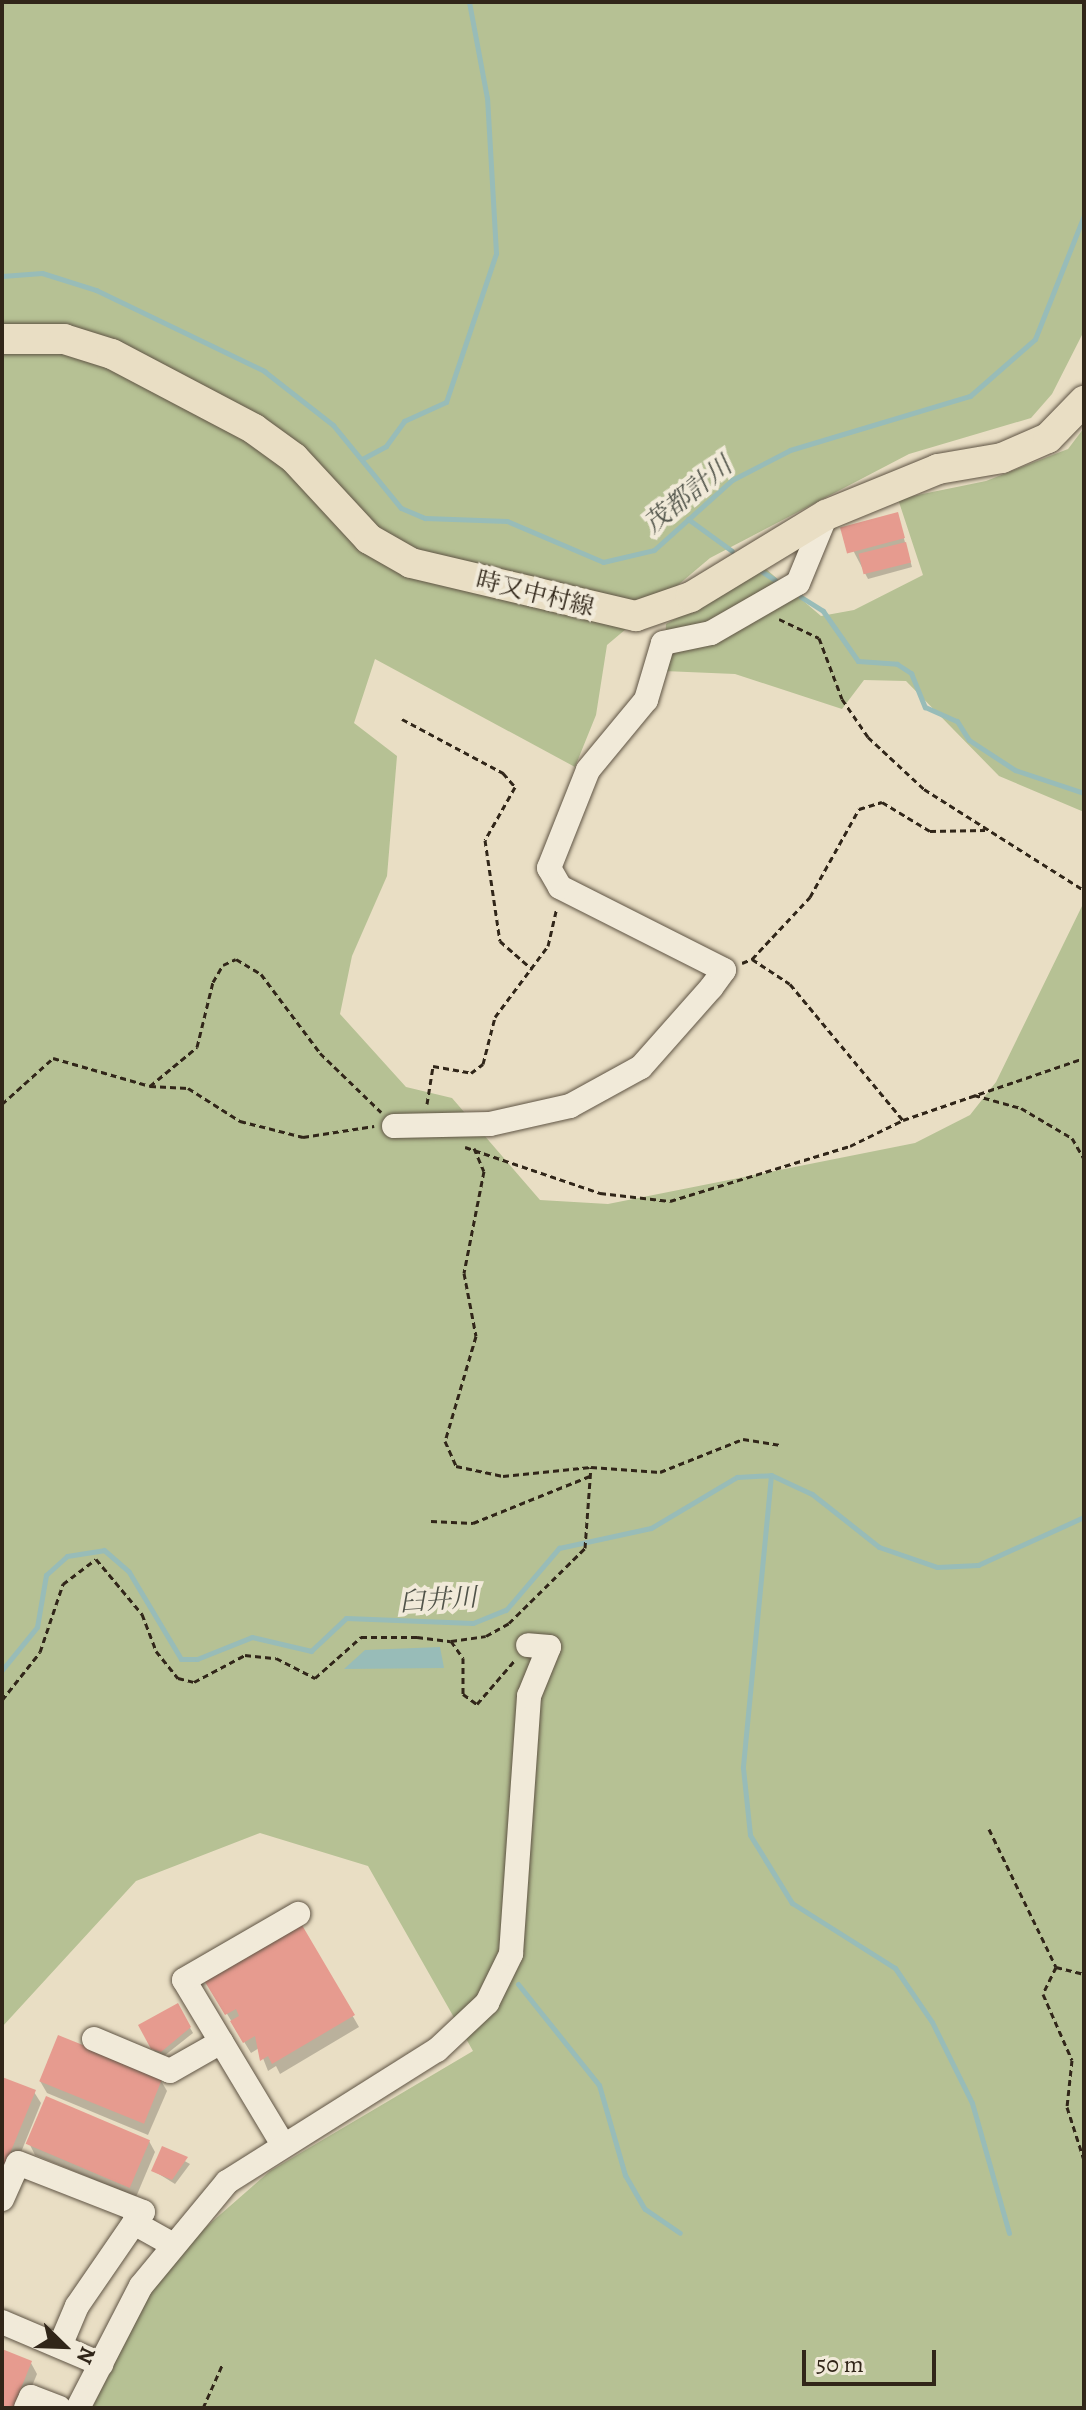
<!DOCTYPE html>
<html>
<head>
<meta charset="utf-8">
<style>
	body { margin:0 }
	#map { position:relative; width:1086px; height:2410px; overflow:hidden; background:#e9dec4; font-family:Alegreya,"Noto Serif JP",serif }
	div>[style] { position:absolute }
	[style*='--x'] { left:calc(var(--x)*1px); top:calc(var(--y)*1px); width:calc(var(--w)*1px); rotate:calc(var(--a)*1deg) }
	.green>* { inset:0; background:#b6c194 }
	.water>* { inset:0; background:#98bcb8 }
	.shadow>* { inset:0; background:#0003 }
	.stream>* { height:5px; margin:-2.5px; padding:0 2.5px; transform-origin:2.5px; border-radius:2.5px; background:#98bcb8 }
	.building>* { inset:0; background:#e69b8f; transform-origin:0 0 }
	.path>* { height:3px; margin-top:-1.5px; transform-origin:0; background:repeating-linear-gradient(90deg,#312619 0 6px,transparent 0 10px) }
	.roads { filter:drop-shadow(0 0 2px #5f5444) drop-shadow(0 0 2px #5f5444) }
	.minor>* { height:24px; margin:-12px; padding:0 12px; transform-origin:12px; border-radius:12px; background:#f1ead9 }
	.major>* { height:30px; margin:-15px; padding:0 15px; transform-origin:15px; border-radius:15px; background:#e9dec4 }
	span { translate:-50% -50%; white-space:nowrap; text-align:center; line-height:1.15; -webkit-text-stroke:8px #f1ead9; paint-order:stroke }
	.street-label { font-size:24px; color:#312619 }
	.water-label { font-size:26px; color:#505349; font-style:italic }
	.frame { position:absolute; inset:0; border:4px solid #312619; pointer-events:none }
	.north { position:absolute; left:24px; top:2306px; width:80px; height:80px; -webkit-text-stroke:6px #f1ead9; paint-order:stroke; rotate:113deg; font-size:22px; font-weight:700; line-height:32px; text-align:center; color:#312619 }
	.north::after { content:''; display:block; margin:auto; width:28px; height:36px; background:#312619; clip-path:polygon(50% 0,100% 100%,50% 72%,0 100%) }
	.scale { position:absolute; left:802px; top:2350px; width:134px; height:36px; box-sizing:border-box; border:4px solid #312619; border-top:0; padding-left:10px; font-size:24px; line-height:28px; white-space:nowrap; color:#312619; -webkit-text-stroke:6px #f1ead9; paint-order:stroke }
</style>
</head>
<body>
<div id="map">
	<div class="green">
		<i style="clip-path:polygon(2px 2px,1084px 2px,1084px 331px,1052px 394px,1031px 418px,909px 454px,710px 558px,607px 645px,596px 715px,575px 767px,375px 659px,354px 723px,397px 756px,387px 876px,352px 956px,340px 1014px,406px 1087px,452px 1098px,540px 1200px,608px 1204px,915px 1143px,970px 1115px,996px 1082px,1084px 902px,1084px 2408px,92px 2408px,165px 2263px,270px 2171px,473px 2051px,368px 1866px,260px 1833px,136px 1881px,2px 2027px)"></i>
		<i style="clip-path:polygon(1084px 428px,1084px 812px,999px 776px,906px 681px,864px 680px,842px 709px,735px 674px,664px 671px,666px 624px,766px 569px,821px 616px,854px 610px,923px 575px,898px 499px,986px 481px,1068px 449px)"></i>
	</div>
	<div class="water">
		<i style="clip-path:polygon(440px 1647px,444px 1668px,344px 1669px,365px 1650px)"></i>
	</div>
	<div class="shadow">
		<i style="clip-path:polygon(897px 514px,912px 567px,868px 579px,842px 529px)"></i>
		<i style="clip-path:polygon(299px 1923px,359px 2027px,280px 2074px,276px 2066px,268px 2071px,259px 2048px,251px 2053px,205px 1978px)"></i>
		<i style="clip-path:polygon(177px 2005px,193px 2033px,164px 2056px,156px 2054px,140px 2026px)"></i>
		<i style="clip-path:polygon(2px 2079px,34px 2092px,41px 2103px,2px 2199px)"></i>
		<i style="clip-path:polygon(160px 2079px,167px 2091px,148px 2135px,47px 2093px,40px 2081px)"></i>
		<i style="clip-path:polygon(149px 2141px,155px 2152px,136px 2197px,35px 2155px,29px 2143px)"></i>
		<i style="clip-path:polygon(163px 2149px,190px 2164px,175px 2184px,154px 2171px)"></i>
		<i style="clip-path:polygon(2px 2351px,31px 2363px,37px 2374px,23px 2408px,2px 2408px)"></i>
	</div>
	<div class="stream">
		<i style="--x:2;--y:276;--w:40;--a:-4.3"></i>
		<i style="--x:42;--y:273;--w:57;--a:17.5"></i>
		<i style="--x:96;--y:290;--w:187;--a:25.7"></i>
		<i style="--x:264;--y:371;--w:88;--a:38"></i>
		<i style="--x:333;--y:425;--w:107;--a:50.7"></i>
		<i style="--x:401;--y:508;--w:26;--a:23"></i>
		<i style="--x:425;--y:518;--w:82;--a:2.1"></i>
		<i style="--x:507;--y:521;--w:104;--a:23.1"></i>
		<i style="--x:603;--y:562;--w:52;--a:-13.2"></i>
		<i style="--x:654;--y:550;--w:105;--a:-41.9"></i>
		<i style="--x:732;--y:480;--w:65;--a:-27.3"></i>
		<i style="--x:790;--y:450;--w:188;--a:-16.7"></i>
		<i style="--x:970;--y:396;--w:86;--a:-41.2"></i>
		<i style="--x:1035;--y:339;--w:133;--a:-68.4"></i>
		<i style="--x:362;--y:459;--w:27;--a:-28"></i>
		<i style="--x:386;--y:446;--w:31;--a:-54"></i>
		<i style="--x:404;--y:421;--w:46;--a:-24.3"></i>
		<i style="--x:446;--y:402;--w:157;--a:-71.4"></i>
		<i style="--x:496;--y:253;--w:155;--a:-93.3"></i>
		<i style="--x:487;--y:98;--w:98;--a:-100.6"></i>
		<i style="--x:688;--y:519;--w:54;--a:36"></i>
		<i style="--x:758;--y:569;--w:20;--a:33"></i>
		<i style="--x:801;--y:597;--w:26;--a:32"></i>
		<i style="--x:823;--y:611;--w:61;--a:55"></i>
		<i style="--x:858;--y:661;--w:39;--a:4"></i>
		<i style="--x:897;--y:664;--w:17;--a:33"></i>
		<i style="--x:911;--y:673;--w:37;--a:68"></i>
		<i style="--x:925;--y:707;--w:35;--a:24"></i>
		<i style="--x:957;--y:721;--w:22;--a:58"></i>
		<i style="--x:969;--y:740;--w:55;--a:33.1"></i>
		<i style="--x:1015;--y:770;--w:73;--a:18.4"></i>
		<i style="--x:771;--y:1475;--w:294;--a:95.5"></i>
		<i style="--x:743;--y:1768;--w:67;--a:84"></i>
		<i style="--x:750;--y:1835;--w:80;--a:58.3"></i>
		<i style="--x:792;--y:1903;--w:122;--a:32.3"></i>
		<i style="--x:895;--y:1968;--w:65;--a:55.6"></i>
		<i style="--x:932;--y:2022;--w:90;--a:63.7"></i>
		<i style="--x:972;--y:2103;--w:135;--a:74.1"></i>
		<i style="--x:2;--y:1670;--w:55;--a:-50.9"></i>
		<i style="--x:37;--y:1627;--w:53;--a:-80.2"></i>
		<i style="--x:46;--y:1575;--w:28;--a:-42"></i>
		<i style="--x:67;--y:1556;--w:37;--a:-9"></i>
		<i style="--x:104;--y:1550;--w:33;--a:41"></i>
		<i style="--x:129;--y:1572;--w:101;--a:59.1"></i>
		<i style="--x:181;--y:1659;--w:16;--a:0"></i>
		<i style="--x:197;--y:1659;--w:59;--a:-21.8"></i>
		<i style="--x:252;--y:1637;--w:61;--a:13.3"></i>
		<i style="--x:311;--y:1651;--w:48;--a:-43.3"></i>
		<i style="--x:346;--y:1618;--w:127;--a:2.3"></i>
		<i style="--x:473;--y:1623;--w:35;--a:-22"></i>
		<i style="--x:506;--y:1610;--w:82;--a:-49.5"></i>
		<i style="--x:559;--y:1548;--w:94;--a:-12.3"></i>
		<i style="--x:651;--y:1528;--w:100;--a:-30.7"></i>
		<i style="--x:737;--y:1477;--w:34;--a:-3"></i>
		<i style="--x:771;--y:1475;--w:45;--a:24.9"></i>
		<i style="--x:812;--y:1494;--w:85;--a:38.3"></i>
		<i style="--x:879;--y:1547;--w:61;--a:19"></i>
		<i style="--x:937;--y:1567;--w:41;--a:-2.8"></i>
		<i style="--x:978;--y:1565;--w:116;--a:-24.4"></i>
		<i style="--x:518;--y:1984;--w:129;--a:51.3"></i>
		<i style="--x:599;--y:2085;--w:94;--a:73.9"></i>
		<i style="--x:625;--y:2175;--w:39;--a:60"></i>
		<i style="--x:645;--y:2209;--w:42;--a:34.4"></i>
	</div>
	<div class="building">
		<i style="left:898px;top:512px;width:27px;height:60px;rotate:75deg"></i>
		<i style="left:906px;top:542px;width:21px;height:49px;rotate:76deg"></i>
		<i style="clip-path:polygon(299px 1920px,355px 2015px,272px 2064px,268px 2056px,260px 2061px,255px 2036px,243px 2043px,230px 2021px,239px 2016px,236px 2009px,225px 2015px,202px 1977px)"></i>
		<i style="clip-path:polygon(178px 2003px,191px 2027px,161px 2052px,151px 2049px,138px 2025px)"></i>
		<i style="left:58px;top:2035px;width:113px;height:50px;rotate:22deg"></i>
		<i style="clip-path:polygon(2px 2077px,36px 2090px,2px 2173px)"></i>
		<i style="left:46px;top:2096px;width:113px;height:52px;rotate:23deg"></i>
		<i style="clip-path:polygon(162px 2146px,188px 2157px,172px 2180px,151px 2171px)"></i>
		<i style="clip-path:polygon(2px 2349px,32px 2361px,13px 2408px,2px 2408px)"></i>
	</div>
	<div class="path">
		<i style="--x:779;--y:619;--w:44;--a:25.4"></i>
		<i style="--x:819;--y:638;--w:65;--a:69.3"></i>
		<i style="--x:842;--y:699;--w:46;--a:55.6"></i>
		<i style="--x:868;--y:737;--w:76;--a:42.9"></i>
		<i style="--x:924;--y:789;--w:189;--a:32.3"></i>
		<i style="--x:402;--y:719;--w:115;--a:28.1"></i>
		<i style="--x:503;--y:773;--w:18;--a:49"></i>
		<i style="--x:515;--y:787;--w:61;--a:119.5"></i>
		<i style="--x:485;--y:840;--w:102;--a:81.6"></i>
		<i style="--x:500;--y:941;--w:43;--a:41.2"></i>
		<i style="--x:752;--y:959;--w:85;--a:-46.9"></i>
		<i style="--x:810;--y:897;--w:101;--a:-60.9"></i>
		<i style="--x:859;--y:809;--w:24;--a:-17"></i>
		<i style="--x:882;--y:802;--w:56;--a:31.1"></i>
		<i style="--x:930;--y:831;--w:55;--a:-1"></i>
		<i style="--x:742;--y:963;--w:11;--a:-22"></i>
		<i style="--x:752;--y:959;--w:45;--a:33.3"></i>
		<i style="--x:790;--y:984;--w:177;--a:50.3"></i>
		<i style="--x:150;--y:1086;--w:61;--a:-39.7"></i>
		<i style="--x:197;--y:1047;--w:67;--a:-76.2"></i>
		<i style="--x:213;--y:982;--w:20;--a:-60"></i>
		<i style="--x:223;--y:965;--w:14;--a:-25"></i>
		<i style="--x:236;--y:959;--w:29;--a:31"></i>
		<i style="--x:261;--y:974;--w:99;--a:53.2"></i>
		<i style="--x:320;--y:1053;--w:85;--a:44"></i>
		<i style="--x:974;--y:1095;--w:49;--a:15.5"></i>
		<i style="--x:1021;--y:1108;--w:59;--a:30.5"></i>
		<i style="--x:1072;--y:1138;--w:24;--a:60"></i>
		<i style="--x:2;--y:1104;--w:69;--a:-42"></i>
		<i style="--x:53;--y:1058;--w:101;--a:16.1"></i>
		<i style="--x:150;--y:1086;--w:38;--a:3"></i>
		<i style="--x:188;--y:1088;--w:62;--a:32.4"></i>
		<i style="--x:240;--y:1121;--w:65;--a:14.3"></i>
		<i style="--x:303;--y:1137;--w:72;--a:-8.8"></i>
		<i style="--x:427;--y:1104;--w:38;--a:-81"></i>
		<i style="--x:433;--y:1066;--w:39;--a:10"></i>
		<i style="--x:471;--y:1073;--w:15;--a:-37"></i>
		<i style="--x:483;--y:1064;--w:49;--a:-75.7"></i>
		<i style="--x:495;--y:1017;--w:89;--a:-53.3"></i>
		<i style="--x:548;--y:946;--w:37;--a:-77"></i>
		<i style="--x:465;--y:1147;--w:143;--a:18.8"></i>
		<i style="--x:600;--y:1193;--w:70;--a:6.5"></i>
		<i style="--x:670;--y:1201;--w:188;--a:-17"></i>
		<i style="--x:850;--y:1146;--w:59;--a:-26.1"></i>
		<i style="--x:903;--y:1120;--w:191;--a:-18.9"></i>
		<i style="--x:474;--y:1148;--w:25;--a:67"></i>
		<i style="--x:484;--y:1171;--w:104;--a:101.1"></i>
		<i style="--x:464;--y:1273;--w:64;--a:79.2"></i>
		<i style="--x:476;--y:1336;--w:109;--a:106.4"></i>
		<i style="--x:445;--y:1441;--w:27;--a:66"></i>
		<i style="--x:456;--y:1466;--w:48;--a:12"></i>
		<i style="--x:503;--y:1476;--w:88;--a:-5.8"></i>
		<i style="--x:591;--y:1467;--w:69;--a:4.1"></i>
		<i style="--x:660;--y:1472;--w:89;--a:-21.7"></i>
		<i style="--x:743;--y:1439;--w:38;--a:9"></i>
		<i style="--x:431;--y:1521;--w:42;--a:2.7"></i>
		<i style="--x:473;--y:1523;--w:126;--a:-21.9"></i>
		<i style="--x:451;--y:1641;--w:35;--a:-8"></i>
		<i style="--x:486;--y:1636;--w:26;--a:-29"></i>
		<i style="--x:509;--y:1623;--w:107;--a:-44.6"></i>
		<i style="--x:585;--y:1548;--w:81;--a:-85.8"></i>
		<i style="--x:2;--y:1700;--w:61;--a:-51.6"></i>
		<i style="--x:40;--y:1652;--w:72;--a:-71.3"></i>
		<i style="--x:63;--y:1584;--w:41;--a:-37.1"></i>
		<i style="--x:96;--y:1559;--w:72;--a:50.1"></i>
		<i style="--x:142;--y:1614;--w:40;--a:69"></i>
		<i style="--x:156;--y:1651;--w:35;--a:51"></i>
		<i style="--x:178;--y:1678;--w:16;--a:14"></i>
		<i style="--x:194;--y:1682;--w:58;--a:-27.9"></i>
		<i style="--x:245;--y:1655;--w:31;--a:6"></i>
		<i style="--x:276;--y:1658;--w:44;--a:27.1"></i>
		<i style="--x:315;--y:1678;--w:62;--a:-41.7"></i>
		<i style="--x:361;--y:1637;--w:56;--a:0"></i>
		<i style="--x:417;--y:1637;--w:34;--a:7"></i>
		<i style="--x:451;--y:1641;--w:21;--a:55"></i>
		<i style="--x:463;--y:1658;--w:36;--a:90"></i>
		<i style="--x:463;--y:1694;--w:17;--a:36"></i>
		<i style="--x:477;--y:1704;--w:58;--a:-49.2"></i>
		<i style="--x:989;--y:1829;--w:153;--a:64.1"></i>
		<i style="--x:1056;--y:1967;--w:30;--a:116"></i>
		<i style="--x:1043;--y:1994;--w:72;--a:66.3"></i>
		<i style="--x:1072;--y:2060;--w:47;--a:96.1"></i>
		<i style="--x:1067;--y:2107;--w:56;--a:72.2"></i>
		<i style="--x:1056;--y:1967;--w:29;--a:14"></i>
		<i style="--x:203;--y:2408;--w:49;--a:-66"></i>
	</div>
	<div class="roads">
		<div class="minor">
			<i style="--x:394;--y:1126;--w:96;--a:-1.2"></i>
			<i style="--x:490;--y:1124;--w:82;--a:-12.7"></i>
			<i style="--x:570;--y:1106;--w:81;--a:-28.8"></i>
			<i style="--x:641;--y:1067;--w:106;--a:-48.5"></i>
			<i style="--x:711;--y:988;--w:22;--a:-54"></i>
			<i style="--x:724;--y:970;--w:184;--a:-153.2"></i>
			<i style="--x:560;--y:887;--w:22;--a:-120"></i>
			<i style="--x:549;--y:868;--w:105;--a:-68.3"></i>
			<i style="--x:588;--y:770;--w:91;--a:-50.4"></i>
			<i style="--x:646;--y:700;--w:59;--a:-73.4"></i>
			<i style="--x:663;--y:643;--w:49;--a:-11.8"></i>
			<i style="--x:711;--y:633;--w:100;--a:-29.9"></i>
			<i style="--x:798;--y:583;--w:74;--a:-67.6"></i>
			<i style="--x:94;--y:2039;--w:82;--a:22.8"></i>
			<i style="--x:170;--y:2071;--w:59;--a:-29.6"></i>
			<i style="--x:282;--y:2143;--w:190;--a:-121"></i>
			<i style="--x:184;--y:1980;--w:132;--a:-30.1"></i>
			<i style="--x:2;--y:2199;--w:39;--a:-66"></i>
			<i style="--x:18;--y:2163;--w:134;--a:21.4"></i>
			<i style="--x:143;--y:2212;--w:14;--a:129"></i>
			<i style="--x:2;--y:2322;--w:108;--a:23"></i>
			<i style="--x:60;--y:2346;--w:43;--a:-67"></i>
			<i style="--x:77;--y:2306;--w:101;--a:-55.5"></i>
			<i style="--x:134;--y:2223;--w:41;--a:29.1"></i>
			<i style="--x:26;--y:2408;--w:12;--a:-66"></i>
			<i style="--x:31;--y:2397;--w:30;--a:21"></i>
			<i style="--x:78;--y:2408;--w:137;--a:-62.7"></i>
			<i style="--x:141;--y:2286;--w:135;--a:-50.4"></i>
			<i style="--x:227;--y:2182;--w:248;--a:-32.2"></i>
			<i style="--x:437;--y:2050;--w:69;--a:-43.2"></i>
			<i style="--x:487;--y:2003;--w:55;--a:-63.9"></i>
			<i style="--x:511;--y:1954;--w:259;--a:-86"></i>
			<i style="--x:529;--y:1696;--w:53;--a:-67.8"></i>
			<i style="--x:549;--y:1647;--w:21;--a:-175"></i>
		</div>
		<div class="major">
			<i style="--x:2;--y:339;--w:62;--a:0"></i>
			<i style="--x:64;--y:339;--w:50;--a:17.4"></i>
			<i style="--x:112;--y:354;--w:161;--a:27.8"></i>
			<i style="--x:254;--y:429;--w:49;--a:35.9"></i>
			<i style="--x:294;--y:458;--w:110;--a:47.2"></i>
			<i style="--x:369;--y:539;--w:48;--a:29.7"></i>
			<i style="--x:411;--y:563;--w:231;--a:13.3"></i>
			<i style="--x:636;--y:616;--w:58;--a:-19.1"></i>
			<i style="--x:691;--y:597;--w:158;--a:-31.3"></i>
			<i style="--x:826;--y:515;--w:121;--a:-22.3"></i>
			<i style="--x:938;--y:469;--w:65;--a:-9.8"></i>
			<i style="--x:1002;--y:458;--w:50;--a:-23.5"></i>
			<i style="--x:1048;--y:438;--w:52;--a:-45.8"></i>
		</div>
	</div>
	<div class="street-label">
		<span style="left:535px;top:594px;rotate:14deg">時又中村線</span>
	</div>
	<div class="water-label">
		<span style="left:688px;top:495px;rotate:-39deg">茂都計川</span>
		<span style="left:438px;top:1600px;rotate:-4deg">臼井川</span>
	</div>
	<div class="frame"></div>
	<div class="north">N</div>
	<div class="scale">50 m</div>
</div>
</body>
</html>
